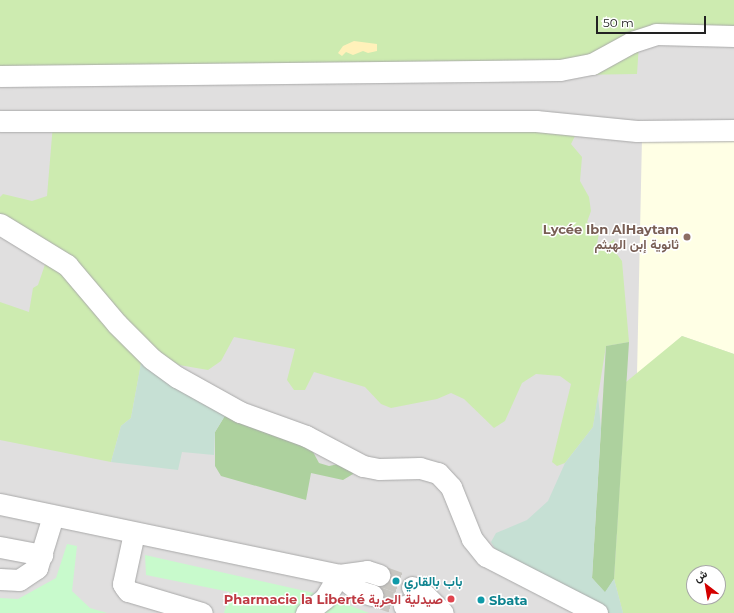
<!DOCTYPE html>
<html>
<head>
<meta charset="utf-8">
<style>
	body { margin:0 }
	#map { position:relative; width:734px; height:613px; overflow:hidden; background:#f2efe9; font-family:Montserrat,Vazirmatn,sans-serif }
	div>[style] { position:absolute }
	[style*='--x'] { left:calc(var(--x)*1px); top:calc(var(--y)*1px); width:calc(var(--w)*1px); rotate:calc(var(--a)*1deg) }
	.residential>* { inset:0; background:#e0dfdf }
	.education>* { inset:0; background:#ffffe5 }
	.grass>* { inset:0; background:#cdebb0 }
	.forest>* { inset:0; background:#add19e }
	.wetland>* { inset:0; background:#c6e0d4 }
	.sand>* { inset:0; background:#fff1ba }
	.park>* { inset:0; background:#c8facc }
	.minor-tunnel>* { height:21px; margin-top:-10.5px; transform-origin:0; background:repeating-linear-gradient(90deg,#c8c6c1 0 21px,transparent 0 31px) }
	.roads { filter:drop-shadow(0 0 1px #a9a9a9) drop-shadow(0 0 1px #a9a9a9) }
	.minor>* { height:21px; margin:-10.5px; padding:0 10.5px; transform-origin:10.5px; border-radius:10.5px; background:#fff }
	.dots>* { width:11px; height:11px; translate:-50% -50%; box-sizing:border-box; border:2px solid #fff; border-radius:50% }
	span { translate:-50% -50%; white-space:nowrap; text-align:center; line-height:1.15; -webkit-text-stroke:3px #fff; paint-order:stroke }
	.education-label { font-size:13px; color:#785e54; font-weight:700 }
	.right { translate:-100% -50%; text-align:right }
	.culture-label { font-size:13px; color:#0d838f; font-weight:700 }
	.left { translate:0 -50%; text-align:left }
	.health-label { font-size:13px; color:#be3a42; font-weight:700 }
	.north { position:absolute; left:686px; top:565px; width:40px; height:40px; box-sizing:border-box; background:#fff; border:1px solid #a7a7a7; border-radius:50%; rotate:329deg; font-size:11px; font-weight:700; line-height:16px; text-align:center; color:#222 }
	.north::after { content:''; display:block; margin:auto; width:14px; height:18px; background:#d40000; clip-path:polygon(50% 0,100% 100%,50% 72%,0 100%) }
	.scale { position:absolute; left:596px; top:16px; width:110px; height:18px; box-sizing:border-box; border:2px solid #222; border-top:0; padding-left:5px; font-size:12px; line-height:14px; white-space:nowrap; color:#222; -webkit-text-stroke:3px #fff; paint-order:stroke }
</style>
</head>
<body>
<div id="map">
	<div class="residential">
		<i style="clip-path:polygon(evenodd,0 0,734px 0,734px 613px,0 613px,0 0,694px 573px,718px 573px,718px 597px,694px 597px,694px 573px)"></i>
	</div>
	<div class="education">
		<i style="clip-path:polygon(642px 137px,734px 137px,734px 354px,682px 336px,637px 375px)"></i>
	</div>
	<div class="grass">
		<i style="clip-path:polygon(0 0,734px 0,734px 32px,640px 29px,637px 74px,0 84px)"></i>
		<i style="clip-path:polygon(53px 124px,578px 130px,571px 144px,582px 157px,580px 181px,589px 197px,591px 211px,587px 222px,599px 233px,595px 255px,614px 239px,616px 253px,622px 261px,629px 342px,606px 346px,593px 427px,565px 463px,557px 466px,552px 462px,571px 384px,560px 376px,536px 374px,522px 383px,505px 421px,494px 428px,464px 399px,451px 393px,437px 399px,391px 408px,381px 404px,365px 387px,314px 372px,305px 390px,294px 390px,287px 380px,295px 349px,234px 337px,221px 361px,208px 370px,179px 365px,153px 350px,142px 358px,131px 418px,121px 426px,111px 462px,0 440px,0 302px,29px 312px,33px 288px,38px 285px,51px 247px,0 218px,0 197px,3px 194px,32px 201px,47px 196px)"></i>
		<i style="clip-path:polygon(evenodd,682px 336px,734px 354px,734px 613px,623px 613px,614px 579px,626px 382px,682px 336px,694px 573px,718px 573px,718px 597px,694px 597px,694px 573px)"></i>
	</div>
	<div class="forest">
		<i style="clip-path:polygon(629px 342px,614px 579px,605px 593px,592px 578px,606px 346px)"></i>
		<i style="clip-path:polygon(226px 414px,312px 450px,319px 463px,329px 466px,348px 462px,354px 468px,353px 474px,343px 480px,311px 473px,306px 500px,221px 476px,215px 466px,215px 432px)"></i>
	</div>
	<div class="wetland">
		<i style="clip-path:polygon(142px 358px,199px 402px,226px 414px,215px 432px,214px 455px,182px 452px,178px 470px,111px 462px,121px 426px,131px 418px)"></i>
		<i style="clip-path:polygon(598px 395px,601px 428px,592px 578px,605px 592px,614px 579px,623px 613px,606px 613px,497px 552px,491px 542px,496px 533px,527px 520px,548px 501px,565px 463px,593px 427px)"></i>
	</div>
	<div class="sand">
		<i style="clip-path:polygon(354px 41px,377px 44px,377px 51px,368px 53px,363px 51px,353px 55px,346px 52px,342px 56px,338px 53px,343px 46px)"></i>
	</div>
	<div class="park">
		<i style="clip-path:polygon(67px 544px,77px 546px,72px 591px,90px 608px,107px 613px,0 613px,0 598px,18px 599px,56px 578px)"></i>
		<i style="clip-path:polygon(145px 555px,323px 595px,369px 613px,224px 613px,230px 592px,146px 575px)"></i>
	</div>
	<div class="minor-tunnel">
		<i style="--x:379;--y:575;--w:35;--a:20"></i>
		<i style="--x:372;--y:595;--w:34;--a:19"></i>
	</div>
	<div class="roads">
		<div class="minor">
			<i style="--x:0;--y:76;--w:560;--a:-0.61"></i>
			<i style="--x:560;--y:70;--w:33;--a:-11"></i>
			<i style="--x:592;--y:64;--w:46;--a:-28.8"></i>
			<i style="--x:632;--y:42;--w:25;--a:-18"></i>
			<i style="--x:656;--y:34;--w:78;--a:1.5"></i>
			<i style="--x:0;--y:121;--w:536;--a:0"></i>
			<i style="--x:536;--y:121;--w:101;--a:5.7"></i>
			<i style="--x:637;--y:131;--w:97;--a:-0.6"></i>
			<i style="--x:0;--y:224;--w:79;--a:31.5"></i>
			<i style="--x:67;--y:265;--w:77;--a:49.7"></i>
			<i style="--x:117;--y:324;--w:49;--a:45"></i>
			<i style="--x:152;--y:359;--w:31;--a:36"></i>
			<i style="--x:177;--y:377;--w:72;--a:29.1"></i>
			<i style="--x:240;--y:412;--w:70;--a:20"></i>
			<i style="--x:306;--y:436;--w:64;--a:27.8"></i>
			<i style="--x:363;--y:466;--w:16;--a:11"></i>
			<i style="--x:379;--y:469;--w:41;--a:-1.4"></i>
			<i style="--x:420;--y:468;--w:19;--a:16"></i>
			<i style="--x:438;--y:473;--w:19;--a:47"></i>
			<i style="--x:451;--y:487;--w:56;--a:68"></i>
			<i style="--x:472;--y:539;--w:22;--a:51"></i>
			<i style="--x:486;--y:556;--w:125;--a:27.2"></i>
			<i style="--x:0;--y:504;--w:346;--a:11.8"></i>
			<i style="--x:339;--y:575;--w:28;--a:-8"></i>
			<i style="--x:367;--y:571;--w:13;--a:18"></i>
			<i style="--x:134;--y:533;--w:52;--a:102.2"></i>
			<i style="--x:123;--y:584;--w:4;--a:56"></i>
			<i style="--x:125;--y:587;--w:5;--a:53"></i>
			<i style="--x:128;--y:591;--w:77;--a:16.6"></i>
			<i style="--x:0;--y:547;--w:43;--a:10.8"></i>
			<i style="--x:339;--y:575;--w:26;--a:39"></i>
			<i style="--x:359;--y:591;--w:14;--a:17"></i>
			<i style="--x:0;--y:579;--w:19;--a:3"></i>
			<i style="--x:19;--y:580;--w:22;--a:-34"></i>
			<i style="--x:37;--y:568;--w:54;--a:-72.9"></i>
			<i style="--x:412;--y:587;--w:15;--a:32"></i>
			<i style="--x:425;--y:595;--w:25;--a:45"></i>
			<i style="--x:404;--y:606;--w:15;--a:23"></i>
			<i style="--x:418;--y:612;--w:18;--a:3"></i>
			<i style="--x:306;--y:613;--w:24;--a:-38"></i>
			<i style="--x:325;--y:598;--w:27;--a:-59"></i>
		</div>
	</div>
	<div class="dots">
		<i style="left:687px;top:237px;background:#8d6e63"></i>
		<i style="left:396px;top:581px;background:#0f9aa8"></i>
		<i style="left:451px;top:599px;background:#e0444e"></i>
		<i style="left:481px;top:600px;background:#0f9aa8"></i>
	</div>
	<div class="education-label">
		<span class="right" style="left:679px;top:237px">Lycée Ibn AlHaytam<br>ثانوية إبن الهيثم</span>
	</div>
	<div class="culture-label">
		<span class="left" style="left:404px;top:581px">باب بالقاري</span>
		<span class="left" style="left:489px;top:600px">Sbata</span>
	</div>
	<div class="health-label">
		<span class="right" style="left:443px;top:599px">Pharmacie la Liberté صيدلية الحرية</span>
	</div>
	<div class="north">ش</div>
	<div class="scale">50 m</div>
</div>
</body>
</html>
